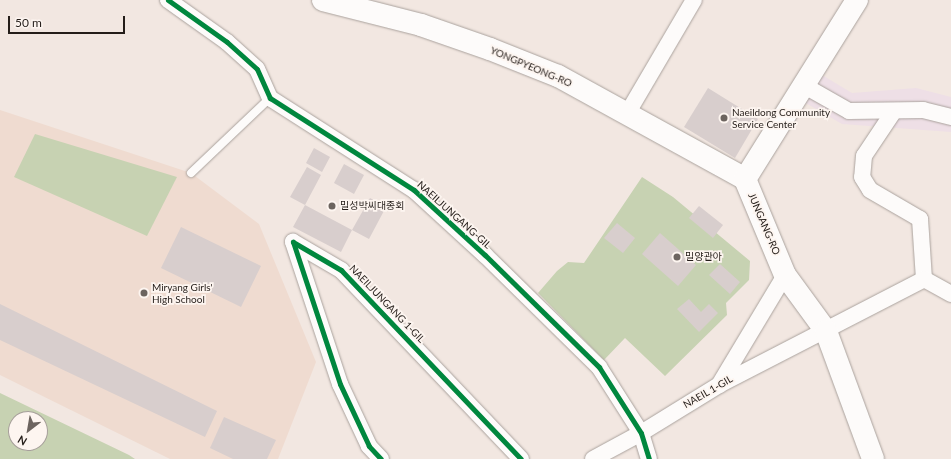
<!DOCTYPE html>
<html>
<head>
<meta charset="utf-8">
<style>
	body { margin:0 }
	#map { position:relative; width:951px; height:459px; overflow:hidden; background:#f2e7e1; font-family:Lato,"Noto Sans KR",sans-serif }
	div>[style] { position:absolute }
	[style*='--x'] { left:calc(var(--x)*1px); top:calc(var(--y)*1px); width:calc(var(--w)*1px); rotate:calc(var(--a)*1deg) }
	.commercial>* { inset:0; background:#eedfe6 }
	.built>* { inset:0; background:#efdbd0 }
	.green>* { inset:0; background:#c7d2b2 }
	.building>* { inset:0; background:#d8cecd }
	.roads { filter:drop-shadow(0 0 1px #aaa29d) drop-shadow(0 0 1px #aaa29d) }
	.service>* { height:8px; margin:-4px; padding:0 4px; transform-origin:4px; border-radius:4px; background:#fdfbfa }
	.minor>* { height:16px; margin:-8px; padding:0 8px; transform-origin:8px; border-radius:8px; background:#fdfbfa }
	.secondary>* { height:22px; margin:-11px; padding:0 11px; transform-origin:11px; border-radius:11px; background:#fdfbfa }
	.cycleway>* { height:5px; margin:-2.5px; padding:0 2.5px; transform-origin:2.5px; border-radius:2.5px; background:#00873e }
	.dots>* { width:11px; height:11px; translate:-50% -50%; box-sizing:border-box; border:2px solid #fdf5f0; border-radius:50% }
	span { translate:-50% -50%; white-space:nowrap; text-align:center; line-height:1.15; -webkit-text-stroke:3.5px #fdf5f0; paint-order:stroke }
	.street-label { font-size:10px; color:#241d19 }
	.poi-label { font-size:10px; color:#241d19 }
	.left { translate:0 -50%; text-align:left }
	.north { position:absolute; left:8px; top:411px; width:40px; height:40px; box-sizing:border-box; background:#fdf5f0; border:1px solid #a69f9a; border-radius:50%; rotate:211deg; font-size:11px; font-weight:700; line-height:16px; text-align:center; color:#241d19 }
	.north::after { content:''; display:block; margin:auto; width:14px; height:18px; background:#6c645f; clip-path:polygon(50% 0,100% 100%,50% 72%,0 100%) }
	.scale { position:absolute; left:8px; top:16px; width:117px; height:18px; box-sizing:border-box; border:2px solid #241d19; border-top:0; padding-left:5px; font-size:12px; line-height:14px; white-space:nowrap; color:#241d19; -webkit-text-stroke:3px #fdf5f0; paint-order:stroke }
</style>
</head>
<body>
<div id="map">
	<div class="commercial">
		<div style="clip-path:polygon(812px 69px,852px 93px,916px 88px,951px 97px,951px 132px,842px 124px,797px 98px)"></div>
	</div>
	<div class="built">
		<div style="clip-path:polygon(0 110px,191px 173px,259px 224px,316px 362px,278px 459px,170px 459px,0 375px)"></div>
	</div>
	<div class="green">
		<div style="clip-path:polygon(35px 134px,177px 177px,147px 236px,14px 177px)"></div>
		<div style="clip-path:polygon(642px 177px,673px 197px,750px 261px,749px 280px,726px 303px,727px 315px,665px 376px,625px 338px,604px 360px,538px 293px,557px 271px,568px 262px,584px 263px)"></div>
		<div style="clip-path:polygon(evenodd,0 393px,129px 455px,135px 459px,0 459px,0 393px,16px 419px,40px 419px,40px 443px,16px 443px,16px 419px)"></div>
	</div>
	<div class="building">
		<div style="clip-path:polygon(708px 88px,758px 119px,735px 158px,684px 127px)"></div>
		<div style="clip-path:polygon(314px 148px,330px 157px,322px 172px,306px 163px)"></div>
		<div style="clip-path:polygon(344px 164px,364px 175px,354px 194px,334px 183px)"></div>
		<div style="clip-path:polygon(307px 167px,321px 175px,305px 205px,290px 197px)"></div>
		<div style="clip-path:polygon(370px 198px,386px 207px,369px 239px,352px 230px,341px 252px,293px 227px,305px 205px,352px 230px)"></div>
		<div style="clip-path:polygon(699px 206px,723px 225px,713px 238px,689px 218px)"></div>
		<div style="clip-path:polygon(617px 223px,635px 238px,623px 253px,604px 238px)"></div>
		<div style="clip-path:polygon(181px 227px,261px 266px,241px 307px,161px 268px)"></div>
		<div style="clip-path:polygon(660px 233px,696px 265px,678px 286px,642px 254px)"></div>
		<div style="clip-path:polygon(720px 264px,740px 282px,730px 294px,709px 275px)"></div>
		<div style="clip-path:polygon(689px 299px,701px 312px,709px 304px,718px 313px,699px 332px,677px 309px)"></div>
		<div style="clip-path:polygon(0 304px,217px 411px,205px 437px,0 340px)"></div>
		<div style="clip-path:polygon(224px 417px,276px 440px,267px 459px,233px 459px,210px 448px)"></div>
	</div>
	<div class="roads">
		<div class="service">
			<div style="--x:191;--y:173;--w:109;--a:-43.5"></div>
		</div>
		<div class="minor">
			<div style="--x:168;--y:0;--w:72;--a:35.4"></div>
			<div style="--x:227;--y:42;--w:40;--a:42"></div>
			<div style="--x:257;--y:69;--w:32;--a:66"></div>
			<div style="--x:270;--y:98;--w:171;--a:32.6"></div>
			<div style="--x:414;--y:190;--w:96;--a:42.5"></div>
			<div style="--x:485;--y:255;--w:160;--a:44.5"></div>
			<div style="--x:599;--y:367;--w:78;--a:57.5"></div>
			<div style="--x:641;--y:433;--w:27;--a:73"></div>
			<div style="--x:803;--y:85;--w:53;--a:29.5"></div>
			<div style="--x:849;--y:111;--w:74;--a:-0.8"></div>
			<div style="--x:923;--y:110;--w:29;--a:14"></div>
			<div style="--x:894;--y:111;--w:54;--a:123.7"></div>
			<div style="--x:864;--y:156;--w:21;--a:95"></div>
			<div style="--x:862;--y:177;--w:15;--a:58"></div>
			<div style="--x:870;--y:190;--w:58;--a:30.1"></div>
			<div style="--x:920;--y:219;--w:60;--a:86.2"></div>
			<div style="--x:627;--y:114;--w:132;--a:-59.6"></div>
			<div style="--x:719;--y:385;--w:128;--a:-59"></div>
			<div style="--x:381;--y:459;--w:18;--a:-133"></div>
			<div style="--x:369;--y:446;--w:68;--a:-115.1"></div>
			<div style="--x:340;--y:384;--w:150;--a:-108.3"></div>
			<div style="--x:293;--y:242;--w:56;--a:30.3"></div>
			<div style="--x:341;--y:270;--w:261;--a:46.4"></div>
			<div style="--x:593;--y:459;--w:55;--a:-28.4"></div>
			<div style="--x:641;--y:433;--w:92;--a:-31.6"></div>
			<div style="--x:719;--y:385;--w:231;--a:-27.3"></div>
			<div style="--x:924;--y:279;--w:31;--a:29"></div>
		</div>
		<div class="secondary">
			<div style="--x:323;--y:0;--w:101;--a:14.3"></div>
			<div style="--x:421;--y:25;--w:73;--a:19.2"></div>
			<div style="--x:490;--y:49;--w:73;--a:21.7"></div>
			<div style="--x:558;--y:76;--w:213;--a:28.8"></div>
			<div style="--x:857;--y:0;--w:211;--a:122"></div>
			<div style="--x:745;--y:179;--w:104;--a:67.4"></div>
			<div style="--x:785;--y:275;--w:69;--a:53.8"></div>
			<div style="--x:826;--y:331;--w:136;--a:69.8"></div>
		</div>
	</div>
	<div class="cycleway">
		<div style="--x:168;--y:0;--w:72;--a:35.4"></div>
		<div style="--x:227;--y:42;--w:40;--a:42"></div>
		<div style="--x:257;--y:69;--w:32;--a:66"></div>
		<div style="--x:270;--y:98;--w:171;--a:32.6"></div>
		<div style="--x:414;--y:190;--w:96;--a:42.5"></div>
		<div style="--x:485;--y:255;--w:160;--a:44.5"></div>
		<div style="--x:599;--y:367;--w:78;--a:57.5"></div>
		<div style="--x:641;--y:433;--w:27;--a:73"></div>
		<div style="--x:381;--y:459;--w:18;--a:-133"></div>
		<div style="--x:369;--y:446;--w:68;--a:-115.1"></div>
		<div style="--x:340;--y:384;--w:150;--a:-108.3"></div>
		<div style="--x:293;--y:242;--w:56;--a:30.3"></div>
		<div style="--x:341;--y:270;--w:261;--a:46.4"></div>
	</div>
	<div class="dots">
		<div style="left:724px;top:118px;background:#6c645f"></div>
		<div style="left:332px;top:206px;background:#6c645f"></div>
		<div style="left:677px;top:257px;background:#6c645f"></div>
		<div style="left:144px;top:293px;background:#6c645f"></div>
	</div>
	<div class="street-label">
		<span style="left:531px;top:67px;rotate:23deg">YONGPYEONG-RO</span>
		<span style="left:454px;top:215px;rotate:42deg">NAEILJUNGANG-GIL</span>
		<span style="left:764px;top:224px;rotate:67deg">JUNGANG-RO</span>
		<span style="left:387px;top:304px;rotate:46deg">NAEILJUNGANG 1-GIL</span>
		<span style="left:708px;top:392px;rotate:-30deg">NAEIL 1-GIL</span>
	</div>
	<div class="poi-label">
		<span class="left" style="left:732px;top:118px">Naeildong Community<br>Service Center</span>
		<span class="left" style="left:340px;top:206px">밀성박씨대종회</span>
		<span class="left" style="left:685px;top:257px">밀양관아</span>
		<span class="left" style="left:152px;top:293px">Miryang Girls'<br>High School</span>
	</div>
	<div class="north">N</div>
	<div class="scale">50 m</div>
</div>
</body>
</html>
